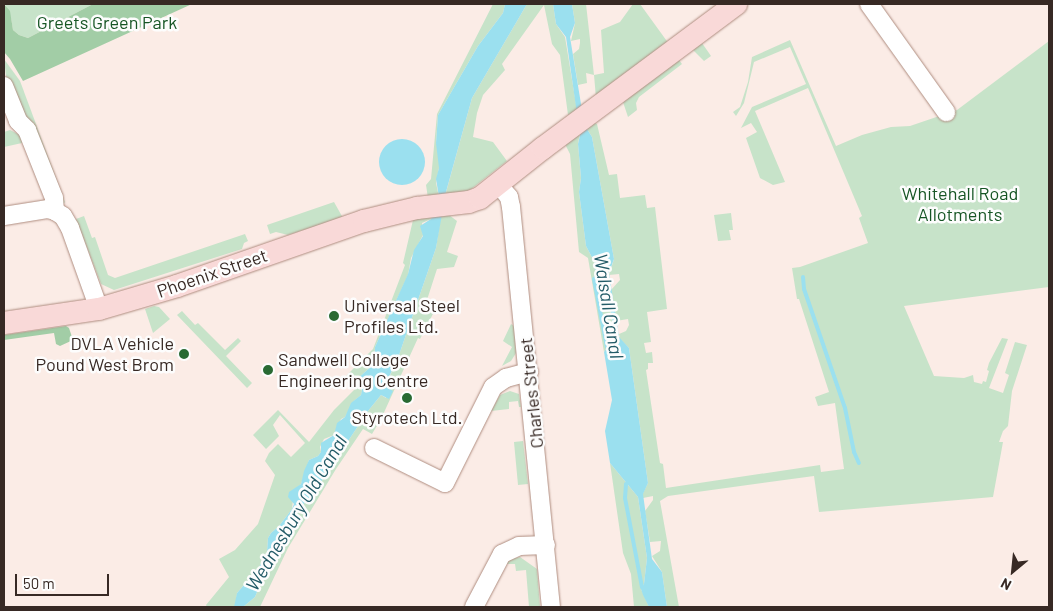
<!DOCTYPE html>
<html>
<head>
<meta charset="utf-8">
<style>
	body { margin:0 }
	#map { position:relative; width:1053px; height:611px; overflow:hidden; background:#fbece6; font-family:Barlow,sans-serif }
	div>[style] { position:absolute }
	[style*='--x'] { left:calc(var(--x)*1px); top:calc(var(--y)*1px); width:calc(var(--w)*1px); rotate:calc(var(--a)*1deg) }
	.green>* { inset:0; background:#c7e3c9 }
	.forest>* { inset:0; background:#a2cda6 }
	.water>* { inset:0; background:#9be0ef }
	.round { border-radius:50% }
	.stream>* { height:4px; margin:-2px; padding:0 2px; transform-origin:2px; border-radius:2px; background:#9be0ef }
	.roads { filter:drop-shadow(0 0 1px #af8d80) drop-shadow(0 0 1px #af8d80) }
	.minor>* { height:18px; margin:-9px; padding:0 9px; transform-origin:9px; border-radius:9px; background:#fff }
	.major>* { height:22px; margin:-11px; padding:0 11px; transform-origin:11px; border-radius:11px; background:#f9d9d8 }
	.dots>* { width:14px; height:14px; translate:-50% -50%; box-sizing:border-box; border:2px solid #fdfdfd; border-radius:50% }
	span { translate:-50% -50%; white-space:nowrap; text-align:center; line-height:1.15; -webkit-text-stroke:5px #fdfdfd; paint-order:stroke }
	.park-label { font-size:18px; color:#165524 }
	.street-label { font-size:18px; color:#372924 }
	.poi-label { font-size:18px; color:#372924 }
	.left { translate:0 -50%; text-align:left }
	.right { translate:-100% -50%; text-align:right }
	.water-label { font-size:19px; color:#235b67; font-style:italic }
	.frame { position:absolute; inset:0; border:5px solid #372924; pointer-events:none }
	.north { position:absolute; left:988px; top:546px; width:50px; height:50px; -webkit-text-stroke:4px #fdfdfd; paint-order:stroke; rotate:208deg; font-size:14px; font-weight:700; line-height:20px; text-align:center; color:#372924 }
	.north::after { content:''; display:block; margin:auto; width:18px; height:22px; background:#372924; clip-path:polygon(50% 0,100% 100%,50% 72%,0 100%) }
	.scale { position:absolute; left:15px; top:574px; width:94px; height:22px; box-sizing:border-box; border:2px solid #372924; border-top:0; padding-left:6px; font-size:15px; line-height:18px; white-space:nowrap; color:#372924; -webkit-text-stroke:4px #fdfdfd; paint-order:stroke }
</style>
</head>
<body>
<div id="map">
	<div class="green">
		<div style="clip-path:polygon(5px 4px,93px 4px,28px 38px,19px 35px,13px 30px,11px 18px)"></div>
		<div style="clip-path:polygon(493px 4px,505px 4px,503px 13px,478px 46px,438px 115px,436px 143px,439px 147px,439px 168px,436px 183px,439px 197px,428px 198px,426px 185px,431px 179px,437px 114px)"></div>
		<div style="clip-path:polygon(527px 4px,553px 4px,556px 24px,565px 37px,577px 110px,568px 115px,560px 55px,552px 44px,544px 5px,502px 64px,505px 70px,483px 95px,477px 113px,473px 137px,493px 142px,507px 161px,470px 190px,445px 196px,472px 98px)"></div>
		<div style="clip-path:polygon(572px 4px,586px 4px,594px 75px,604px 73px,601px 30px,620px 22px,633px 4px,640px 4px,669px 44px,596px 98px,594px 75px,586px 73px,587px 83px,578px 85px,573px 54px,579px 49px,580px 43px,580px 39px,571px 41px,575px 23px)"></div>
		<div style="clip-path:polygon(790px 40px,836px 146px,862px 135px,891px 127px,910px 126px,957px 110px,1049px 41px,1049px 287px,904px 306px,934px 376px,964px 378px,973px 375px,974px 382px,982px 384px,983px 381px,986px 382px,989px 371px,987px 370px,989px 363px,1002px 338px,1008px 339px,989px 388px,1003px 393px,1009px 375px,1005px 373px,1015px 342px,1027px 345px,1012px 391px,1008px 426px,1003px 431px,999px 442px,1003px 442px,993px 497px,819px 512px,814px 476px,668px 496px,660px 501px,679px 607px,667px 607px,662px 572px,652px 556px,660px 551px,661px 541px,650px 542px,645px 511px,653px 500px,653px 496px,643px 498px,643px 493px,648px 483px,629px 348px,620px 339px,619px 334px,626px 331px,629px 325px,628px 319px,616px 321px,611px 290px,620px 280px,619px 274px,609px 275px,614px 259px,592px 137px,587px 129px,595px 123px,597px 124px,609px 175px,617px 174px,620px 198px,645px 195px,647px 208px,655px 207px,667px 309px,647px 312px,651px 342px,644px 343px,646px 353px,652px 352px,653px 363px,648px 363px,648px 369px,646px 370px,660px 463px,663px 464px,666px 488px,820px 465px,821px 472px,844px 469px,835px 403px,818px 406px,815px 397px,829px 392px,799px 299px,797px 299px,792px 268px,800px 267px,868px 243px,859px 218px,862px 216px,808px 88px,755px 111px,785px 182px,773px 185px,760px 178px,746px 138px,757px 132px,751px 123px,741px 128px,752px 107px,806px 84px,790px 47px,754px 62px,744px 103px,736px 116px,733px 112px,740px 107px,748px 82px,752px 57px)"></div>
		<div style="clip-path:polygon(702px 43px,711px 56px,704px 61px,693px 50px)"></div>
		<div style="clip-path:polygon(4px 59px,20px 81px,65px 202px,61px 207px,6px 76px)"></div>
		<div style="clip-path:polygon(679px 60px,682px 64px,639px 97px,636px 103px,637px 110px,628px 117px,623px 102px)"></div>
		<div style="clip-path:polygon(10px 130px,22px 136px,23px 140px,22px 143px,4px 147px,4px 132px)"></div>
		<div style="clip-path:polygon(580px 133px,578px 144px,581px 178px,579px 192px,586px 246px,596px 265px,594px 278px,601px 271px,605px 276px,614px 334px,604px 352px,588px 258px,579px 252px,570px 154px,565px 144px)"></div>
		<div style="clip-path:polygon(334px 202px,343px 218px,288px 235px,276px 232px,270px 234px,267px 225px)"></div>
		<div style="clip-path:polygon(731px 213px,733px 230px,729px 230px,731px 240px,718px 241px,714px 215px)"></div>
		<div style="clip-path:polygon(433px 215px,431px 219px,422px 223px,423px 235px,411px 258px,408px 275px,375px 347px,374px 364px,357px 379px,362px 391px,361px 395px,354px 401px,345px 417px,341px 419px,334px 435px,324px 439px,320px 447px,321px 452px,318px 456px,309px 460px,301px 484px,294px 490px,292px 509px,279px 526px,271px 533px,268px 538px,267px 552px,258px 569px,237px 593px,236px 605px,234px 607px,207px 607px,206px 605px,229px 577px,219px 559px,235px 550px,258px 524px,275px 475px,265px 461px,269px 453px,278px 444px,291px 457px,305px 443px,280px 415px,273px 425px,279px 436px,266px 449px,253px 435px,278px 410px,309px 442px,334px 410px,355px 389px,344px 378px,373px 349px,405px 265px,403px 263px,413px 220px)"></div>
		<div style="clip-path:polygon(441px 215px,449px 215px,457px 221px,447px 252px,458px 256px,454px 267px,437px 269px,426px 303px,436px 308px,420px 339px,418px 338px,381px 419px,372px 434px,363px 429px,336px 469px,288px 548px,260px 607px,243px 607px,255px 597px,276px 548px,299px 509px,313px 494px,368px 411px,381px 395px,386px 398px,385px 387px,399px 355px,436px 248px)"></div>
		<div style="clip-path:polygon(84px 216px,92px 238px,95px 237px,108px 275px,115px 278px,245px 234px,248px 241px,244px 243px,242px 249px,114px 290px,101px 284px,76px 219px)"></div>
		<div style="clip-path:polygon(154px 306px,159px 307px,170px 319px,153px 333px,145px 309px)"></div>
		<div style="clip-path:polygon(182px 311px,195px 325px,198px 323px,225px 350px,238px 338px,241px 341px,226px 356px,252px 383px,247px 388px,177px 315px)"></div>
		<div style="clip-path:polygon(511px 324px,514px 326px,516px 353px,511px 361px,502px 366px,512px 347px,503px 341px)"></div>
		<div style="clip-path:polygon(510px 391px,519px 394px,521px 407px,519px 407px,518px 401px,509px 402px,509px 409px,491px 411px,500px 395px)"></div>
		<div style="clip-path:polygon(523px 441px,528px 484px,518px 485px,514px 442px)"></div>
		<div style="clip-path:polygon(610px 463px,638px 497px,647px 558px,644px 584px,641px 589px,649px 607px,634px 607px,631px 574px,623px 553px)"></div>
		<div style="clip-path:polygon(520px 557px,537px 569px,540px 607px,529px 607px,526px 570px,516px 571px,515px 564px,506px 564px,511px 559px)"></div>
	</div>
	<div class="forest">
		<div style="clip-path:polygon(4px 4px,10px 11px,13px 30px,19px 35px,28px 38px,93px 4px,192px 4px,23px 81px,10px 59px,4px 52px)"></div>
		<div style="clip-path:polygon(66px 326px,69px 328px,73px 340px,60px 346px,56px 344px,54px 333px,4px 340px,4px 335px)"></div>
	</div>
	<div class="water">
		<div style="clip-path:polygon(505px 4px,527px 4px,472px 98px,446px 192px,436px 248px,399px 355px,385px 386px,393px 391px,389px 399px,381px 395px,368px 411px,313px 494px,299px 509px,273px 553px,255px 597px,243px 607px,234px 607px,237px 593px,258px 569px,267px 552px,268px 538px,271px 533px,279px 526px,292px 509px,294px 504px,288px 497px,289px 492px,301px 484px,304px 471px,309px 460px,318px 456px,321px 452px,321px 443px,334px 435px,337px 423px,345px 417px,351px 403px,361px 395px,362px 390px,357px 379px,374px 364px,375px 347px,408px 274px,414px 250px,423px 236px,420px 226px,431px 219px,439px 197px,436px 179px,439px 168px,436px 143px,438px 115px,478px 46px,503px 13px)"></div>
		<div style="clip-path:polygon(553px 4px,572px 4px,575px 23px,570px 37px,581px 104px,587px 129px,592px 137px,614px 259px,609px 273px,619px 337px,629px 348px,648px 483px,643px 494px,652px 559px,662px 572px,667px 607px,649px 607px,643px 595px,641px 589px,644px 584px,647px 558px,638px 497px,610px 463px,605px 431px,612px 400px,604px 352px,612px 339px,613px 326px,605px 276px,601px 271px,594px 279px,596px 265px,586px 246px,579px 192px,581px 178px,578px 144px,580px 135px,566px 37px,556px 24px)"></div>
		<div class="round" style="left:379px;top:139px;width:46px;height:46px"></div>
	</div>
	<div class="stream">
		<div style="--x:803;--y:277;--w:12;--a:85"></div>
		<div style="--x:804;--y:289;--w:126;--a:71"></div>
		<div style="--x:845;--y:408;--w:45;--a:78.4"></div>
		<div style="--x:854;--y:452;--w:12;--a:66"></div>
		<div style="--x:594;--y:279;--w:69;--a:79.2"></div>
		<div style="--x:626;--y:484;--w:14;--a:94"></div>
		<div style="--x:625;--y:498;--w:91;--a:79.2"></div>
	</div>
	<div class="roads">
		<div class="minor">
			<div style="--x:869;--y:4;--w:133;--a:54.5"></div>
			<div style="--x:4;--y:86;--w:38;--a:68"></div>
			<div style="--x:18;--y:121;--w:13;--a:45"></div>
			<div style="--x:27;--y:130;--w:73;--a:68.3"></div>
			<div style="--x:54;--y:198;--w:13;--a:86"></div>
			<div style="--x:498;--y:184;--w:17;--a:50"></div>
			<div style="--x:509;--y:197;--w:10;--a:79"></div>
			<div style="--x:511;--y:207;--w:402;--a:84.3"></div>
			<div style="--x:4;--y:216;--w:45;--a:-9"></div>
			<div style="--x:48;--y:209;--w:7;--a:16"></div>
			<div style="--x:55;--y:211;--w:9;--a:32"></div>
			<div style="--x:63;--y:216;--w:14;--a:60"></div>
			<div style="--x:70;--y:228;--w:86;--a:70.3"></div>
			<div style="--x:374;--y:448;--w:79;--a:26.2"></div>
			<div style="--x:445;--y:483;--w:107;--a:-63.4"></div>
			<div style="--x:493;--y:387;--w:16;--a:-35"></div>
			<div style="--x:506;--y:378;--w:24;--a:-15"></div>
			<div style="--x:474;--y:607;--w:60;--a:-62.2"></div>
			<div style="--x:502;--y:554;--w:19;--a:-25"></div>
			<div style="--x:519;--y:546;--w:27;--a:-2"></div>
		</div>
		<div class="major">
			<div style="--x:4;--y:323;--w:96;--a:-8.4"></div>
			<div style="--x:99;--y:309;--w:81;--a:-16.4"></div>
			<div style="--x:177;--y:286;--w:198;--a:-19.2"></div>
			<div style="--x:364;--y:221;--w:55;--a:-13.8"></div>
			<div style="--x:417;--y:208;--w:52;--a:-6.6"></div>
			<div style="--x:469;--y:202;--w:12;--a:-20"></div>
			<div style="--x:480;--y:198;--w:80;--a:-38.4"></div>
			<div style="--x:543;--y:148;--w:241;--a:-36.7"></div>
		</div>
	</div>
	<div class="dots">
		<div style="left:334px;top:316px;background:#296a33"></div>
		<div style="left:184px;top:354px;background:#296a33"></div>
		<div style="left:268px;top:370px;background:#296a33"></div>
		<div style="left:407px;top:398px;background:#296a33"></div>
	</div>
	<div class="park-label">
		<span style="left:107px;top:22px">Greets Green Park</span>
		<span style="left:960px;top:204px">Whitehall Road<br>Allotments</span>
	</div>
	<div class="street-label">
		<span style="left:212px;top:273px;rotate:-19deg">Phoenix Street</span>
		<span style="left:531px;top:393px;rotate:-96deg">Charles Street</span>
	</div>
	<div class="poi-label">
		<span class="left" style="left:344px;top:316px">Universal Steel<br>Profiles Ltd.</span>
		<span class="right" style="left:174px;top:354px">DVLA Vehicle<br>Pound West Brom</span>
		<span class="left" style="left:278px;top:370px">Sandwell College<br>Engineering Centre</span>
		<span style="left:407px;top:417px">Styrotech Ltd.</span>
	</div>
	<div class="water-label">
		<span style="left:609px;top:306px;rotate:81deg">Walsall Canal</span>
		<span style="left:296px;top:513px;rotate:-59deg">Wednesbury Old Canal</span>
	</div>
	<div class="frame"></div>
	<div class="north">N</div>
	<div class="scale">50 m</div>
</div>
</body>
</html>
